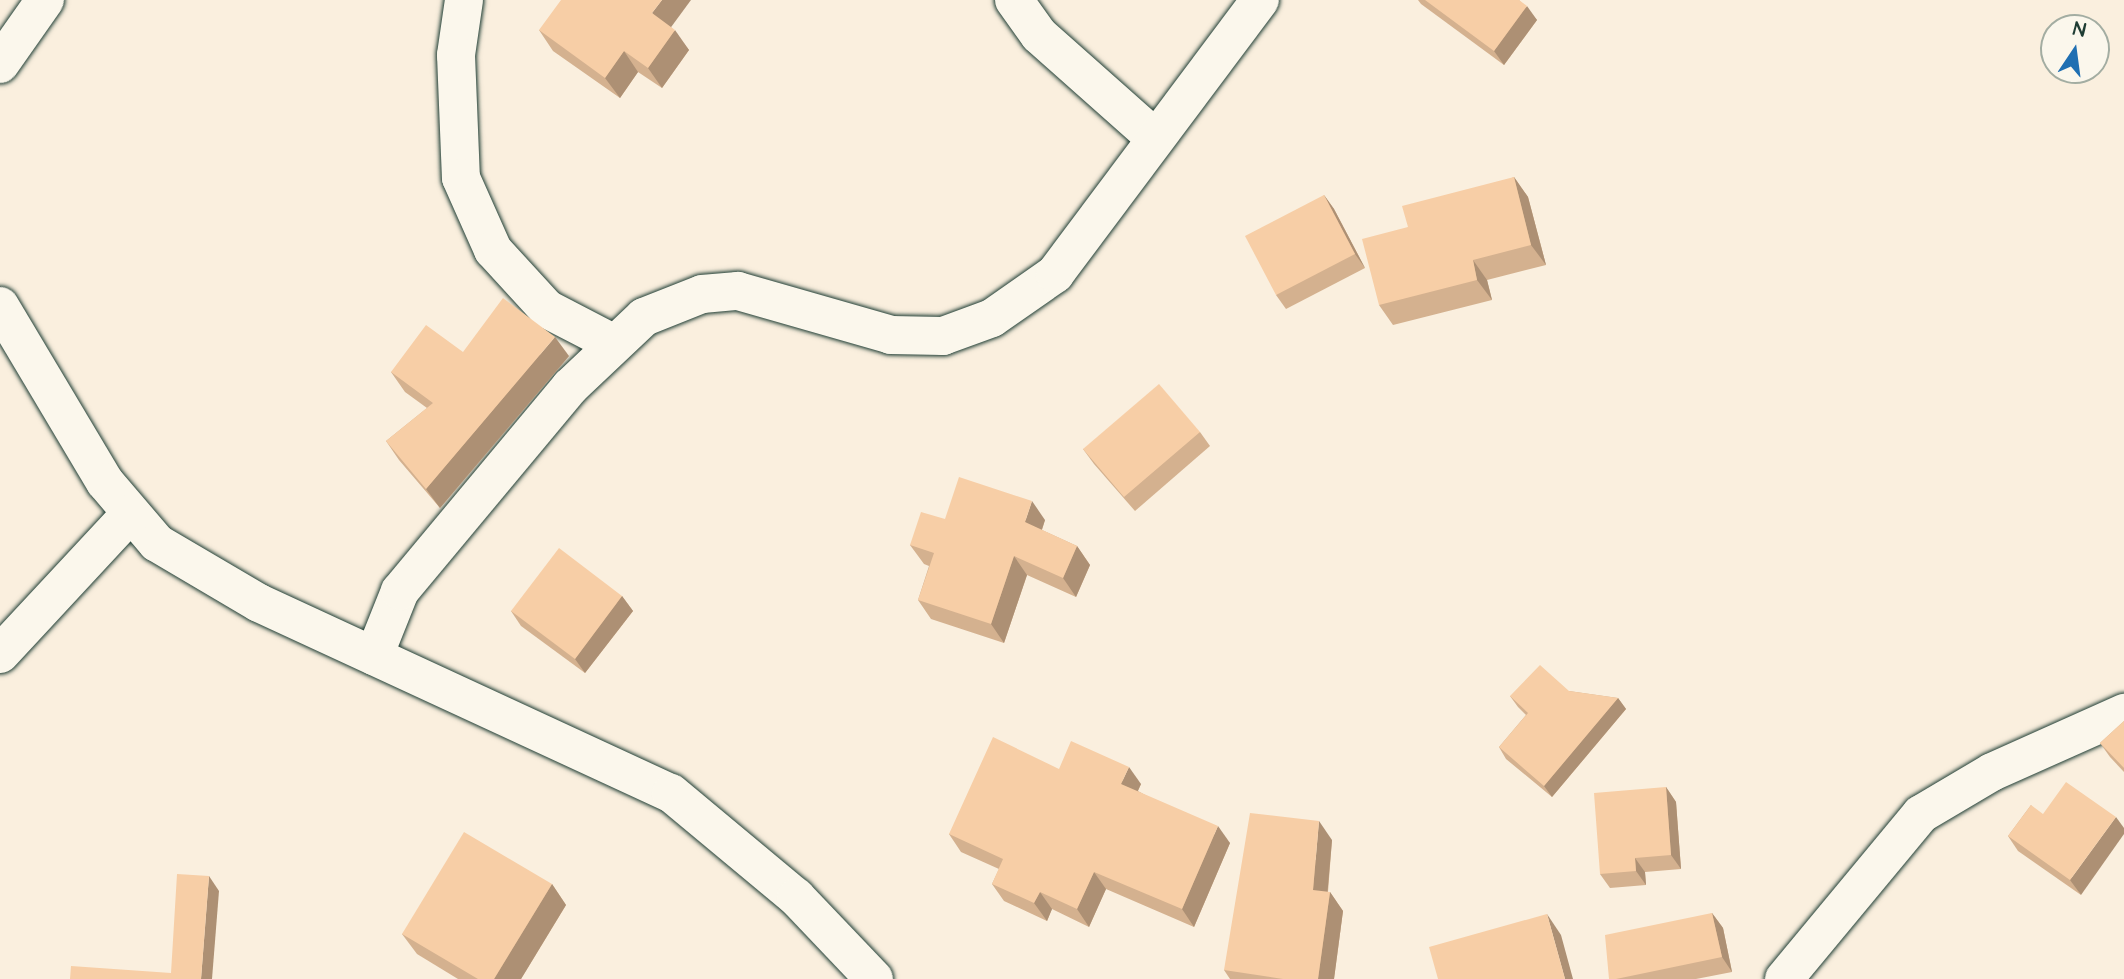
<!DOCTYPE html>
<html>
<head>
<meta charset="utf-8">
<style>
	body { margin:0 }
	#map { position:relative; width:2124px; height:979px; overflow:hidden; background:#faefde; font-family:"Architects Daughter",sans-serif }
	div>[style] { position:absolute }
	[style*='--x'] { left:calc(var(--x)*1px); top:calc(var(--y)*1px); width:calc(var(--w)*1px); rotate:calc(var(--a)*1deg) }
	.roads { filter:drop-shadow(0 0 2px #1f3d34) drop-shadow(0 0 2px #1f3d34) }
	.minor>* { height:38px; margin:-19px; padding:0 19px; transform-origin:19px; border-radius:19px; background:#fbf7ec }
	.wall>* { inset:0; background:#d4b18f }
	.shaded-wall>* { inset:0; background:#ad9074 }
	.building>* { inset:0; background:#f7cea6 }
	span { translate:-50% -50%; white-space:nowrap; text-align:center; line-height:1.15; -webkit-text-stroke:5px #fbf7ec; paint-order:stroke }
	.north { position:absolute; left:2040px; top:14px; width:70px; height:70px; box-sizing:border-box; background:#fbf7ec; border:2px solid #a3ada2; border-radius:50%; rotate:13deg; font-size:19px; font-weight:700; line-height:28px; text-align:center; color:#1f3d34 }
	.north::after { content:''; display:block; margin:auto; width:24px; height:32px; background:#1f6fb2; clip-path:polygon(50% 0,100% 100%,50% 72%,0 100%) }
</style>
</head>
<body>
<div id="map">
	<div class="roads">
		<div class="minor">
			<div style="--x:464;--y:0;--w:56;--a:98.3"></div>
			<div style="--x:456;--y:55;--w:123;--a:87.7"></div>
			<div style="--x:461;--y:178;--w:79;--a:66"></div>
			<div style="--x:493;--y:250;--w:80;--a:47.5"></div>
			<div style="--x:547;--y:309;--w:72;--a:27.3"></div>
			<div style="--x:1014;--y:0;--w:43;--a:54.5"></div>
			<div style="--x:1039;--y:35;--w:154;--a:41.6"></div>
			<div style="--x:0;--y:64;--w:78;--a:-54.9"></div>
			<div style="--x:0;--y:306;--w:205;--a:59.2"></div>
			<div style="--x:105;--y:482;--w:80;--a:49.6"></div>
			<div style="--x:157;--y:543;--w:118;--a:30.5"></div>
			<div style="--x:259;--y:603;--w:454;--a:24.8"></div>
			<div style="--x:671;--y:793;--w:163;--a:39.8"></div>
			<div style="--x:796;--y:897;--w:113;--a:46.4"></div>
			<div style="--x:0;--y:654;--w:192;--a:-47.1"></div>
			<div style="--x:374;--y:656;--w:70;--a:-68.2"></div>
			<div style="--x:400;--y:591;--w:266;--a:-50.2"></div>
			<div style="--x:570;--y:387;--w:102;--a:-43.4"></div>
			<div style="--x:644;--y:317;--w:62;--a:-21.6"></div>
			<div style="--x:702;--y:294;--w:36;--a:-5"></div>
			<div style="--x:738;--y:291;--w:159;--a:16"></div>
			<div style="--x:891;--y:335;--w:52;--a:1.1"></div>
			<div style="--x:943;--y:336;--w:52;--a:-20.2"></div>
			<div style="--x:992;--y:318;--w:77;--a:-34.9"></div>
			<div style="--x:1055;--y:274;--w:342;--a:-53.2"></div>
			<div style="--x:1784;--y:979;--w:214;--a:-50.3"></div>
			<div style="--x:1921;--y:814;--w:82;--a:-30.6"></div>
			<div style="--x:1992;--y:772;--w:145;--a:-24.1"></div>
		</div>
	</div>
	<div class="wall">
		<div style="clip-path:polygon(1418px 0,1519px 0,1537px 20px,1504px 65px,1421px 4px)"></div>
		<div style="clip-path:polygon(671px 27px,689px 50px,662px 88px,638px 72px,620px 98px,553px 51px,539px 30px)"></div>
		<div style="clip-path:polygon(1514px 177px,1528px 197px,1546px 265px,1487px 280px,1492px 300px,1393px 325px,1379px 305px,1408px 227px)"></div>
		<div style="clip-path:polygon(1324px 195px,1334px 209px,1365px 268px,1286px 309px,1276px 295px)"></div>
		<div style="clip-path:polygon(463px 352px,569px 356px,440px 508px,399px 460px,386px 441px,427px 408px,405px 392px,391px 372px)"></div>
		<div style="clip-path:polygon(1200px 432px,1210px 446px,1135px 511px,1094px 464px,1083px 449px)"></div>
		<div style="clip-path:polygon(945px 519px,1045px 520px,1042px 530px,1077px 546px,1090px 565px,1076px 597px,1027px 575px,1004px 643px,931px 619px,918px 600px,929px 566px,924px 564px,910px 545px)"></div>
		<div style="clip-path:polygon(622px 596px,633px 611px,585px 673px,521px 626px,511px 611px)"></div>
		<div style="clip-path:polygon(1569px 691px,1618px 698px,1626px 709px,1552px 797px,1506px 759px,1499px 747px,1526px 715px,1518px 707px,1510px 696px)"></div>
		<div style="clip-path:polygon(2124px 721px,2124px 772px,2110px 757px,2100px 743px)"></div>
		<div style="clip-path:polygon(1059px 769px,1141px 784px,1138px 791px,1230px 843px,1194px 927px,1106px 889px,1089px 927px,1052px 909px,1047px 921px,1004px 901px,992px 884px,999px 869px,961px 852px,949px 834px)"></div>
		<div style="clip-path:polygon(1666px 787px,1676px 802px,1681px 869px,1645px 872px,1646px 885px,1610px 888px,1600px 874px)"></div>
		<div style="clip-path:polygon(2031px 805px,2081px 895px,2018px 851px,2008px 836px)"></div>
		<div style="clip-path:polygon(1332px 840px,1328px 892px,1330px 892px,1343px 911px,1334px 979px,1230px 979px,1224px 970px)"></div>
		<div style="clip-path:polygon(552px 884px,566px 905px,521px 979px,458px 979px,417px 954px,402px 934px)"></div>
		<div style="clip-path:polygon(1712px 913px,1723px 928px,1732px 972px,1696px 979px,1609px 979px)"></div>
	</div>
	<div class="shaded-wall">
		<div style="clip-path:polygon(662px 0,691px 0,666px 34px,652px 13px)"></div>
		<div style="clip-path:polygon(1527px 6px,1537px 20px,1504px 65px,1494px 51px)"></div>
		<div style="clip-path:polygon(675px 30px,689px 50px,662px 88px,648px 68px)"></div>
		<div style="clip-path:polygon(624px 51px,638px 72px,620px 98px,605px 78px)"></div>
		<div style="clip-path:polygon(1514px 177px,1528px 197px,1546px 265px,1531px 245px)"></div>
		<div style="clip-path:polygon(1324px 195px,1334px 209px,1365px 268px,1355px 254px)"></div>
		<div style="clip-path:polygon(1473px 260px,1487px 280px,1492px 300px,1477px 280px)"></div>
		<div style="clip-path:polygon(555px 337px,569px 356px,440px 508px,426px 489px)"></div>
		<div style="clip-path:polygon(1032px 501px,1045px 520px,1038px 541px,1025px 522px)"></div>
		<div style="clip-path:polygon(1077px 546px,1090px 565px,1076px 597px,1063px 578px)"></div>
		<div style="clip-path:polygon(1014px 556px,1027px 575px,1004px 643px,991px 624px)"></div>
		<div style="clip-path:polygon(622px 596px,633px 611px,585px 673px,575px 659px)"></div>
		<div style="clip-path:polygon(1618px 698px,1626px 709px,1552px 797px,1544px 786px)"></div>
		<div style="clip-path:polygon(1129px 767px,1141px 784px,1133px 801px,1121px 784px)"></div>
		<div style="clip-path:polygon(1666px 787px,1676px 802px,1681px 869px,1671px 855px)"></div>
		<div style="clip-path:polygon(2116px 817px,2124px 828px,2124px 834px,2081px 895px,2070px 880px)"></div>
		<div style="clip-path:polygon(1319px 821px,1332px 840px,1326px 909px,1313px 890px)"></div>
		<div style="clip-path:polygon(1218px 826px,1230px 843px,1194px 927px,1182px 909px)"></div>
		<div style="clip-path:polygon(1635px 858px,1645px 872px,1646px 885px,1636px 871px)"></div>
		<div style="clip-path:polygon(1094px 872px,1106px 889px,1089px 927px,1077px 909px)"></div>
		<div style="clip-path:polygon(209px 876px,219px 891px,212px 979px,201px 979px)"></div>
		<div style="clip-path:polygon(552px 884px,566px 905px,521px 979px,494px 979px)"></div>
		<div style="clip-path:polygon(1040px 892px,1052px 909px,1047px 921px,1034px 903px)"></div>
		<div style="clip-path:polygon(1330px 892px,1343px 911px,1334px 979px,1318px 979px)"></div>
		<div style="clip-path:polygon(1712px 913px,1723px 928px,1732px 972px,1722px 957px)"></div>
		<div style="clip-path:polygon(1547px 914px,1561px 935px,1573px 979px,1565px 979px)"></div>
	</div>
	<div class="building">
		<div style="clip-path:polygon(561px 0,662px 0,652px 13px,675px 30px,648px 68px,624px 51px,605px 78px,539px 30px)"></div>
		<div style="clip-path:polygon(1425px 0,1519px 0,1527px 6px,1494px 51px)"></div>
		<div style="clip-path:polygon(1514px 177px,1531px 245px,1473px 260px,1477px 280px,1379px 305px,1362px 239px,1408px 227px,1402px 206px)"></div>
		<div style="clip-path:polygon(1324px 195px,1355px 254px,1276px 295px,1245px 236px)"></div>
		<div style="clip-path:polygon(503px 298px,555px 337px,426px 489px,386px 441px,433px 403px,391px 372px,426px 325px,463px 352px)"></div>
		<div style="clip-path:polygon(1159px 384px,1200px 432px,1124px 497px,1083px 449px)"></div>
		<div style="clip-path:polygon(959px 477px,1032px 501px,1025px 522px,1077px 546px,1063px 578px,1014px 556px,991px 624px,918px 600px,934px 553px,910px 545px,921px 512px,945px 519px)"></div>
		<div style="clip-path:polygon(559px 548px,622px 596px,575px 659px,511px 611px)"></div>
		<div style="clip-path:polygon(1540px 665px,1569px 691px,1618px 698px,1544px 786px,1499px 747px,1528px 713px,1510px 696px)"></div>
		<div style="clip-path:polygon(2124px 721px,2124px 768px,2100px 743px)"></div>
		<div style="clip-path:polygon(993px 737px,1059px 769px,1071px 741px,1129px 767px,1121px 784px,1218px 826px,1182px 909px,1094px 872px,1077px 909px,1040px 892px,1034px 903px,992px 884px,1003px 859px,949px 834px)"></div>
		<div style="clip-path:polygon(2066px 782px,2116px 817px,2070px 880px,2008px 836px,2031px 805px,2043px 814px)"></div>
		<div style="clip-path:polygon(1666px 787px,1671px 855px,1635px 858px,1636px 871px,1600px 874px,1594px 793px)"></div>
		<div style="clip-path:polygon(1250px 813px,1319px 821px,1313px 890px,1330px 892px,1318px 979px,1283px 979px,1224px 970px)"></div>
		<div style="clip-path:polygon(464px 832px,552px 884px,494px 979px,478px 979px,402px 934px)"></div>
		<div style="clip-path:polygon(177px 874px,209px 876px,201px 979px,70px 979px,71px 966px,171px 973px)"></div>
		<div style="clip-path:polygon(1712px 913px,1722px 957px,1616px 979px,1609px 979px,1605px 935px)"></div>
		<div style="clip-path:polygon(1547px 914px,1565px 979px,1438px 979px,1429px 947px)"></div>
	</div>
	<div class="north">N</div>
</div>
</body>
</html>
